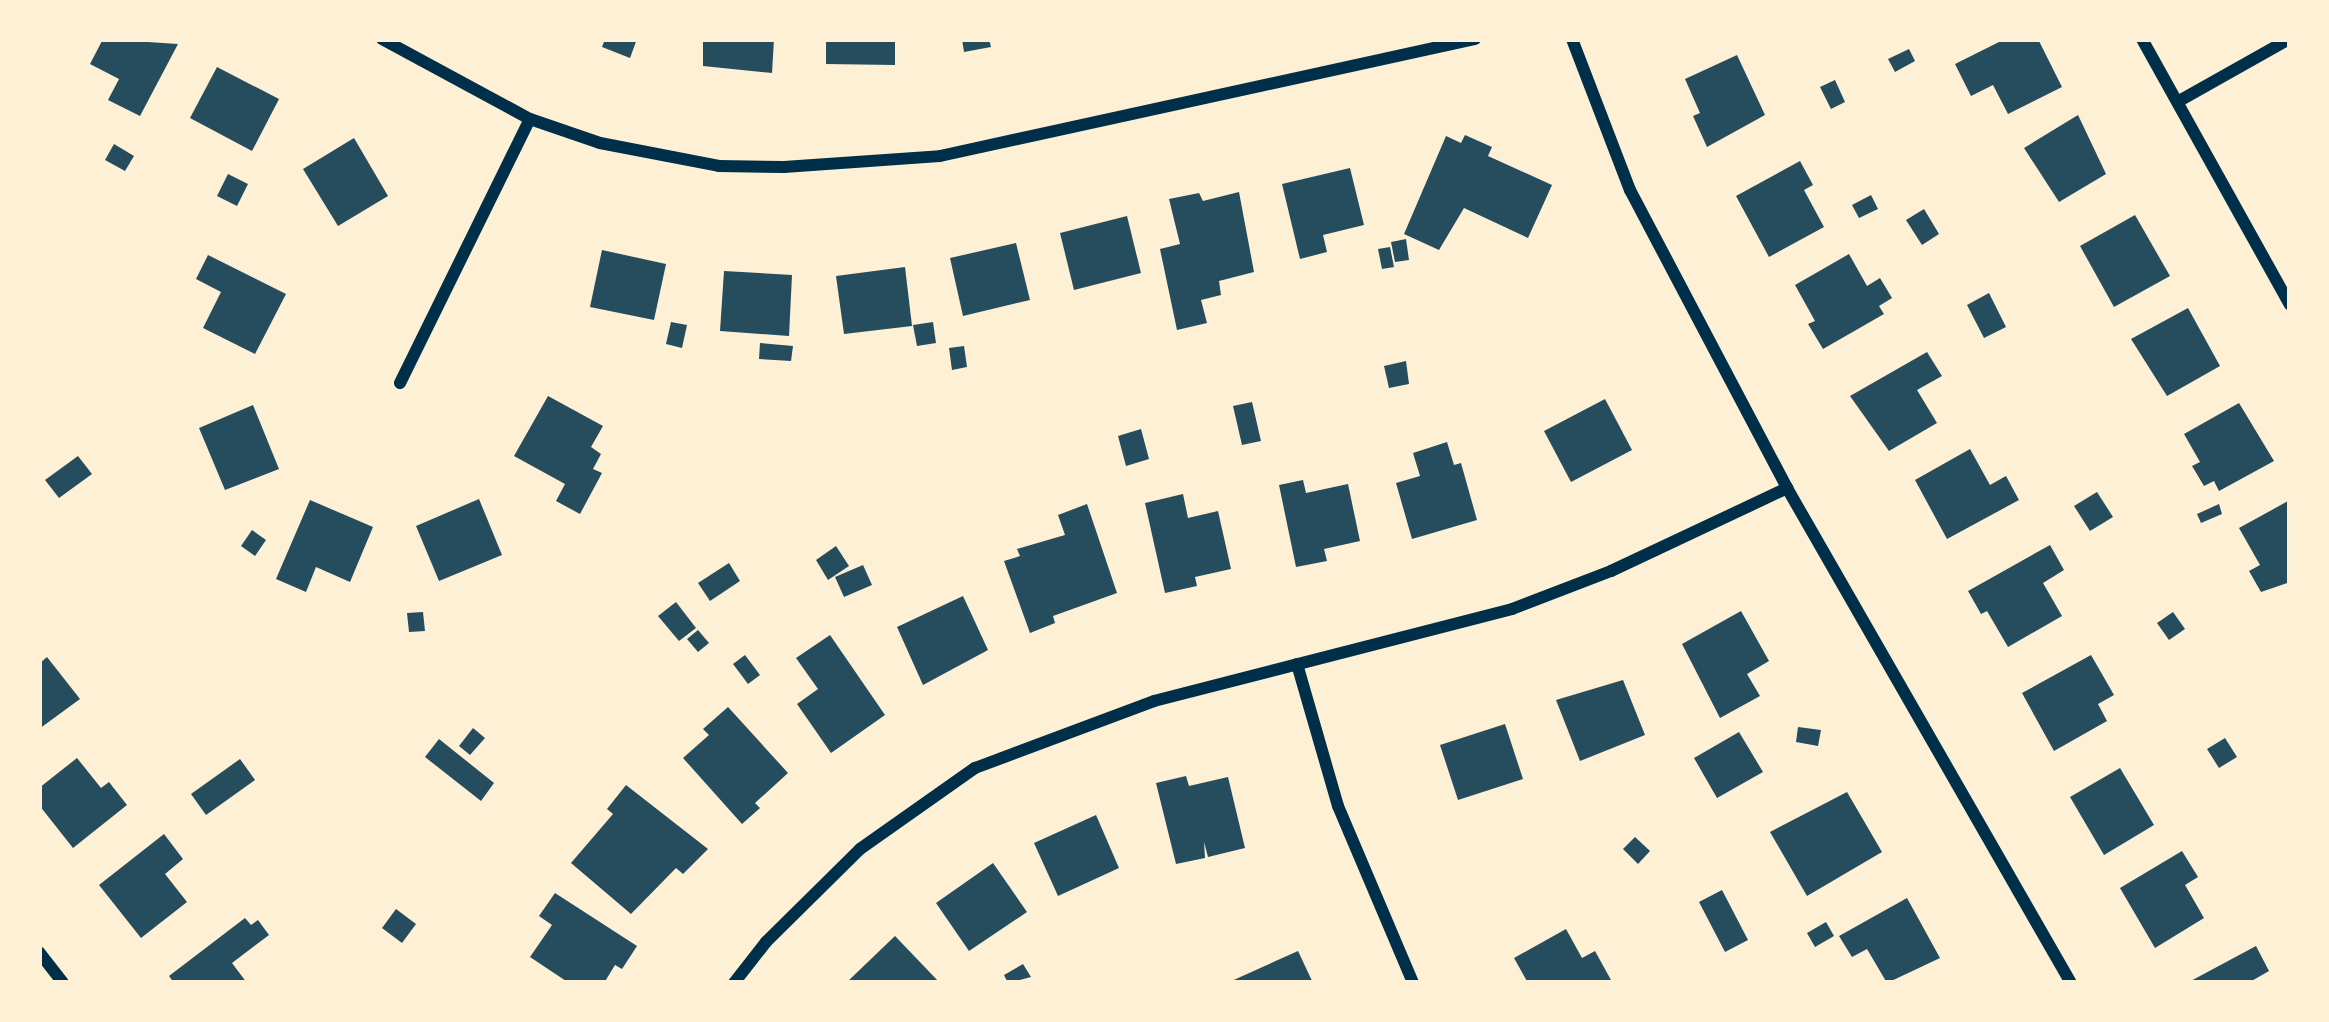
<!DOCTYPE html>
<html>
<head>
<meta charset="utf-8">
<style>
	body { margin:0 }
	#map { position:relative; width:2329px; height:1022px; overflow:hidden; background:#fdf0d5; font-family:Arial,sans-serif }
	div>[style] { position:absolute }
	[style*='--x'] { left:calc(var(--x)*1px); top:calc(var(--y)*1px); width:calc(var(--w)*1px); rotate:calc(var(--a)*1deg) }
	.building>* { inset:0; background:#264d5e }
	.minor>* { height:12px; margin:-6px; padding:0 6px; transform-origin:6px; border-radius:6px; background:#003049 }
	span { translate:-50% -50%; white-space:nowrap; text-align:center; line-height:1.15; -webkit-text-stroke:9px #fdf0d5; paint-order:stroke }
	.frame { position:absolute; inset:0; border:42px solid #fdf0d5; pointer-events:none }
</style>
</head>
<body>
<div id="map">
	<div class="building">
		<div style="clip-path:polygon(103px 39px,178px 44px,140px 116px,108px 100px,119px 79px,90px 64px)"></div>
		<div style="clip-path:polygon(605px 39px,637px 39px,630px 58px,602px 47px)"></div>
		<div style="clip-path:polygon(703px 39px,774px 39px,772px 73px,703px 66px)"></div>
		<div style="clip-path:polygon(826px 39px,895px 39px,895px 65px,826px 64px)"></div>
		<div style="clip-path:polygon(962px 39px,989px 39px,991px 47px,964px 52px)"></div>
		<div style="clip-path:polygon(2005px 39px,2038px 39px,2062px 87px,2008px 114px,1993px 85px,1971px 96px,1955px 64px)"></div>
		<div style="clip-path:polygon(1909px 49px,1915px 61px,1895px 72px,1888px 59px)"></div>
		<div style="clip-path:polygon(1737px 55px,1765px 115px,1707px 147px,1693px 116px,1700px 113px,1685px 79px)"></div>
		<div style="clip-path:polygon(217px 67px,279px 99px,252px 151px,190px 118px)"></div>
		<div style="clip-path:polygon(1835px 80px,1845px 102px,1831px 109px,1820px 87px)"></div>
		<div style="clip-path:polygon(2078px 115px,2106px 174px,2059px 202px,2024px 148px)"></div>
		<div style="clip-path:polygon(1465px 135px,1492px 147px,1488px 156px,1552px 185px,1528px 238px,1464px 208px,1439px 250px,1404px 234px,1446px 136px,1461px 143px)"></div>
		<div style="clip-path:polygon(354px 138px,388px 196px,338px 226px,303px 169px)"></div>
		<div style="clip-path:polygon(114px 144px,134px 156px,125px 171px,105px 160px)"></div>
		<div style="clip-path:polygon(1800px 161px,1813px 185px,1804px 190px,1824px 227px,1769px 257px,1736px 196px)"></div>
		<div style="clip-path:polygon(1350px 168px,1364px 225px,1323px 235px,1327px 252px,1300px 259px,1282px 184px)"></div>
		<div style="clip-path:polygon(228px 174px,248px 184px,237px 206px,217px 196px)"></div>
		<div style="clip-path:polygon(1239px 192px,1254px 272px,1219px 281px,1221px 295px,1201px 300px,1207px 323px,1177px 330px,1160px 249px,1180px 244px,1169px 199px,1199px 193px,1203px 201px)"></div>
		<div style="clip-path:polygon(1871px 195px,1878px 209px,1859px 218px,1852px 205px)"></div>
		<div style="clip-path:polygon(1924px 209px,1939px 234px,1922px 245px,1906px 220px)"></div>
		<div style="clip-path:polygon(2135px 215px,2170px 276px,2114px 307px,2080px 246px)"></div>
		<div style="clip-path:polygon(1127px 216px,1141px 273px,1074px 290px,1060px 233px)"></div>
		<div style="clip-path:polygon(1406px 239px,1409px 260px,1395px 262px,1391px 242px)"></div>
		<div style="clip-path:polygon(1016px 243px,1030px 300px,963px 316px,950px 258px)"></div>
		<div style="clip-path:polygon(1390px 247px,1394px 267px,1382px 269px,1378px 249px)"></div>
		<div style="clip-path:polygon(602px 250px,666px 264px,654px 320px,590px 307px)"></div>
		<div style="clip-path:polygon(1849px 254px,1867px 286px,1880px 278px,1892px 298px,1879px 306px,1884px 314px,1823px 349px,1808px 324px,1815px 321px,1795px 285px)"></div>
		<div style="clip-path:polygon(208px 255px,286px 294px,255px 354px,203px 328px,221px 292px,196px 279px)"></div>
		<div style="clip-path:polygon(905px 267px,912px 326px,844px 334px,836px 276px)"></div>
		<div style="clip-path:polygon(724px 271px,792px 275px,789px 336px,720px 331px)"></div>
		<div style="clip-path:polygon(1989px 293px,2006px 327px,1984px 338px,1967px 305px)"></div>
		<div style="clip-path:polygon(2188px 308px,2220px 366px,2167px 396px,2131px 339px)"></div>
		<div style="clip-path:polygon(671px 322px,687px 325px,682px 348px,666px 344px)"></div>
		<div style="clip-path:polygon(933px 322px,936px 343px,917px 346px,913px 325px)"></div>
		<div style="clip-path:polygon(760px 343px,793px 346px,791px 361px,759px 359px)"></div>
		<div style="clip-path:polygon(964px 346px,967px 367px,952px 370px,949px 348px)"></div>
		<div style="clip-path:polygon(1927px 352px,1942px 376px,1917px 390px,1937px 423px,1889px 451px,1850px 396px)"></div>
		<div style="clip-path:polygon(1406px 361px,1409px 384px,1389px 388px,1384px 366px)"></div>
		<div style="clip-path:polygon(548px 396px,603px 426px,591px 447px,601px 454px,593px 469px,602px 473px,580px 514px,556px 501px,565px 484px,514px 456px)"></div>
		<div style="clip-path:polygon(1605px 399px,1632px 450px,1571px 482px,1544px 431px)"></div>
		<div style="clip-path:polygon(1252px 402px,1261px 441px,1242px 445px,1233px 406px)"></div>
		<div style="clip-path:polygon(2239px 403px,2274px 461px,2219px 491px,2214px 481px,2204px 486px,2192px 466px,2200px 462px,2184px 434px)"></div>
		<div style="clip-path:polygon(253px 405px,279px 469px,225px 490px,199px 428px)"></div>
		<div style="clip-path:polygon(1141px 429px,1149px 459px,1126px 466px,1118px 436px)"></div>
		<div style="clip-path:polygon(1447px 442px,1454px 465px,1461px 463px,1477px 520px,1412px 539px,1396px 483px,1420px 476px,1413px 453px)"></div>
		<div style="clip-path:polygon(1970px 449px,1990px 485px,2006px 476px,2019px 500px,1947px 539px,1915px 480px)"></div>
		<div style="clip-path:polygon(78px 456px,92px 474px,59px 498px,45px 480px)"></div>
		<div style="clip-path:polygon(1303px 480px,1306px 493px,1348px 484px,1360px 541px,1324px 549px,1327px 561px,1296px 567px,1279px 485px)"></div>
		<div style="clip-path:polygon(2097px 492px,2113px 517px,2090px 531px,2074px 506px)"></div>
		<div style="clip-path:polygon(1183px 494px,1188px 518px,1218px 511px,1231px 569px,1195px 577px,1197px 586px,1165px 593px,1145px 503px)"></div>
		<div style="clip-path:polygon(479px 499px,502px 555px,439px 581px,416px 526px)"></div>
		<div style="clip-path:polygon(310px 500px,373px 527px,350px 582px,316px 567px,306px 592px,276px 579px)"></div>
		<div style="clip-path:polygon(2290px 500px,2290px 582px,2261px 592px,2249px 571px,2260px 565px,2239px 528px)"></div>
		<div style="clip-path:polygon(1087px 504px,1117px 593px,1053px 616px,1055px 623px,1030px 633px,1004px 561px,1020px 556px,1017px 549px,1065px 535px,1058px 515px)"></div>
		<div style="clip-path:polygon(2219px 504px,2222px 514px,2201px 523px,2197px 514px)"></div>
		<div style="clip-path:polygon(252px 530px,266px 540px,255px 556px,241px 546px)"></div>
		<div style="clip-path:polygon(2050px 545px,2064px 570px,2043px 583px,2062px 616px,2008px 647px,1987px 611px,1981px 614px,1968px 591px)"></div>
		<div style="clip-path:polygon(836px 546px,849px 566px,828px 580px,816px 560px)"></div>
		<div style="clip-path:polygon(729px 563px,740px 581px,710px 601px,698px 583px)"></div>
		<div style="clip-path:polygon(863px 565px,872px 585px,844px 597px,835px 577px)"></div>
		<div style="clip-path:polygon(963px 596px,988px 650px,923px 685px,897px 627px)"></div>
		<div style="clip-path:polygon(676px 602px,696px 628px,679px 641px,658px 616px)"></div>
		<div style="clip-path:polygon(1741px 611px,1769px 661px,1747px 674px,1760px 696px,1720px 718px,1682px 644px)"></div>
		<div style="clip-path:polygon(423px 612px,425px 631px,409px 632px,407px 613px)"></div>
		<div style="clip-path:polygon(2173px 612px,2185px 629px,2169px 640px,2157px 623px)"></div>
		<div style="clip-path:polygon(698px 630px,709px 643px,698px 652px,687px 639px)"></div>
		<div style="clip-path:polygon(830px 635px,885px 715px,831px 753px,797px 704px,818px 689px,796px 658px)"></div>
		<div style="clip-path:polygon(745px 655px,760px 675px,748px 684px,733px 664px)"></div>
		<div style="clip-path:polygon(2091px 655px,2114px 695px,2098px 704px,2107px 721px,2054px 751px,2022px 693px)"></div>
		<div style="clip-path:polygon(47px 657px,80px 699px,39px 729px,39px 664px)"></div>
		<div style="clip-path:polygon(1623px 680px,1645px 735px,1580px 761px,1556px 700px)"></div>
		<div style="clip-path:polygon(728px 707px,788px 773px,755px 803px,760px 808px,742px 824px,683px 758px,709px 735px,703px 729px)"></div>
		<div style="clip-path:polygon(1505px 724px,1523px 779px,1458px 800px,1440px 745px)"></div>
		<div style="clip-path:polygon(1798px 727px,1821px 730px,1818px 746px,1796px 742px)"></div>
		<div style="clip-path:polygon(473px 728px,485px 738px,470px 755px,459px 746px)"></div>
		<div style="clip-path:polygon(1739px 732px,1763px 772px,1717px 798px,1694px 758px)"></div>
		<div style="clip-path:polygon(2225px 738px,2237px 757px,2219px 768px,2207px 749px)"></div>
		<div style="clip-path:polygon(439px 739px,494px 783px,481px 801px,425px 757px)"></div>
		<div style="clip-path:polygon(77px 758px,101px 788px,109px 782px,127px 805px,73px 848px,39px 805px,39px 788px)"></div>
		<div style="clip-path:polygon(240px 759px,255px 780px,206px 815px,191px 794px)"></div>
		<div style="clip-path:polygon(2120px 768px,2154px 825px,2104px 855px,2070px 797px)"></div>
		<div style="clip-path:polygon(1186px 776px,1189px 786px,1228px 777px,1245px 848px,1208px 857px,1204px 842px,1205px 858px,1176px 864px,1156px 783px)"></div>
		<div style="clip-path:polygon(626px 785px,708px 849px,683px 874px,676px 868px,631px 914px,571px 863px,613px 814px,607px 809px)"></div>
		<div style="clip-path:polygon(1847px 792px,1882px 852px,1807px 896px,1770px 832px)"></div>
		<div style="clip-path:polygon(1096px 815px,1119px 868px,1058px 896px,1034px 843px)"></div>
		<div style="clip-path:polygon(164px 834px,183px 859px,165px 874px,187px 902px,141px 938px,99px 885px)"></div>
		<div style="clip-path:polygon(1635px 837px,1650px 851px,1638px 864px,1623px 849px)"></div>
		<div style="clip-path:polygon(2182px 851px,2198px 877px,2185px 885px,2204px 918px,2155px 948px,2120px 888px)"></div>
		<div style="clip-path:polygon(993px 863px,1027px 912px,969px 951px,936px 903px)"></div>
		<div style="clip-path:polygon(1722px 890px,1748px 940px,1725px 952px,1699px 902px)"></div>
		<div style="clip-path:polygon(555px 893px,637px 946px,622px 969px,615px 965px,604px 983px,569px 983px,530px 957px,552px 925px,539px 916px)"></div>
		<div style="clip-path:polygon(1907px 898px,1940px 958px,1887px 983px,1867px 949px,1852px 957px,1839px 936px)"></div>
		<div style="clip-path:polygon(396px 909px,416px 924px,402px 943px,382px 928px)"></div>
		<div style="clip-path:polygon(245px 918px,251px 925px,258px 920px,269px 935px,232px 963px,247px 983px,174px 983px,169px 976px)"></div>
		<div style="clip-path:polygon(1826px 922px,1834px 936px,1815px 947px,1807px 933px)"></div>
		<div style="clip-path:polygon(1566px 929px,1582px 958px,1595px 951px,1611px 980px,1528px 983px,1514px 958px)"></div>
		<div style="clip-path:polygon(895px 936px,940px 983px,846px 983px)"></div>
		<div style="clip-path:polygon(2256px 946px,2269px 971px,2248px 983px,2187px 983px)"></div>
		<div style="clip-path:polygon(1298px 951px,1313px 983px,1227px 983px)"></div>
		<div style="clip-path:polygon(1023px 964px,1031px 977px,1008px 983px,1004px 975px)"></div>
	</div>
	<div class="minor">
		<div style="--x:382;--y:39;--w:168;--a:28.4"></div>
		<div style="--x:530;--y:119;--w:74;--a:18.9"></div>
		<div style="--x:600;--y:143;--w:121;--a:10.9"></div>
		<div style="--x:719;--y:166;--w:65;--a:0.9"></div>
		<div style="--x:784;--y:167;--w:156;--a:-4"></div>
		<div style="--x:940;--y:156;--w:548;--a:-12.34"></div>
		<div style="--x:1572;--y:39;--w:162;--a:69"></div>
		<div style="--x:1630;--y:190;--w:337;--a:62.2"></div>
		<div style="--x:1787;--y:488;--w:571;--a:60.16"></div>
		<div style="--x:2142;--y:39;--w:304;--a:60.9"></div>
		<div style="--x:2179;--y:101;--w:126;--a:-29.4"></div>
		<div style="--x:400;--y:383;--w:294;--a:-63.8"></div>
		<div style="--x:1297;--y:664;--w:148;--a:73.9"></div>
		<div style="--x:1338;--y:806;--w:192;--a:67"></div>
		<div style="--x:39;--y:952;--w:39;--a:52"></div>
		<div style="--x:734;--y:983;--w:52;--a:-52"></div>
		<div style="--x:766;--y:942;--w:132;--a:-44.7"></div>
		<div style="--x:860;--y:849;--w:141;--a:-35.2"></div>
		<div style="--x:975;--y:768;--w:191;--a:-20.5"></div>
		<div style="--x:1154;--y:701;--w:370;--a:-14.4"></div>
		<div style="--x:1512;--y:609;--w:106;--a:-21"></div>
		<div style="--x:1611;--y:571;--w:195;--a:-25.2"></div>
	</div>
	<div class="frame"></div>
</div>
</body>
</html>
